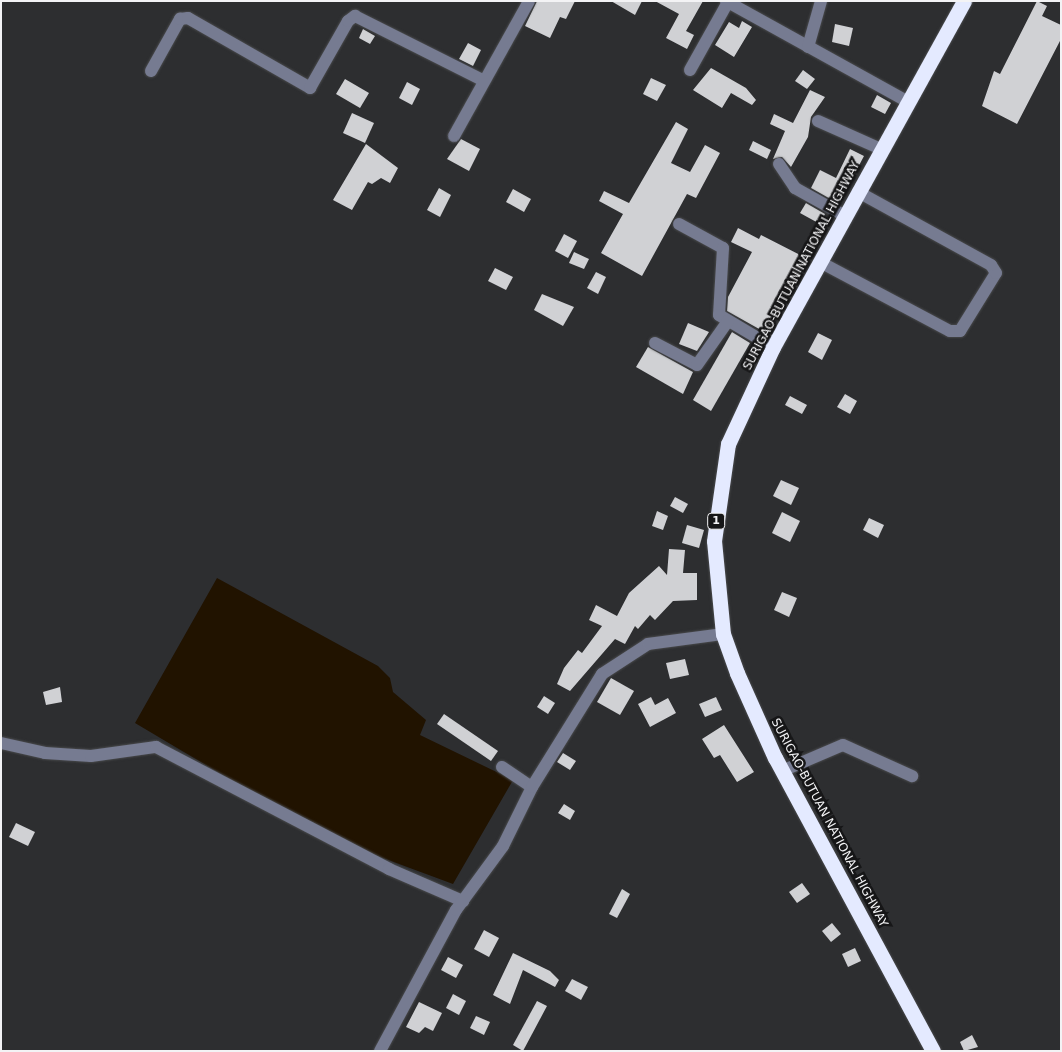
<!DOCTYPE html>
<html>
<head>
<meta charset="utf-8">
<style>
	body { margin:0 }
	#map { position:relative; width:1062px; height:1052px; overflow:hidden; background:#2d2e30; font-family:"DejaVu Sans",sans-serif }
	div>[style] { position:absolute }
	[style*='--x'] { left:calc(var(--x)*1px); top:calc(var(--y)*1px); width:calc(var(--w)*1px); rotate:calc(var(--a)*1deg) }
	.water>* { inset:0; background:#211300 }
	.building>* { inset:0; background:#d0d1d4 }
	.roads { filter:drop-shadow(0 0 1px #494a4c) drop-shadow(0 0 1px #494a4c) }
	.minor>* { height:12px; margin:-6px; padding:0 6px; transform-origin:6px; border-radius:6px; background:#767b91 }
	.highway>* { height:15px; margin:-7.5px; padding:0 7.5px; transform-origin:7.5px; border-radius:7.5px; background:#e4eaff }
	span { translate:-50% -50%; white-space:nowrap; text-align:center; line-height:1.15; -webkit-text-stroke:5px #161617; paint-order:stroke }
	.shield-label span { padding:1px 4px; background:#161617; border:1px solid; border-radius:4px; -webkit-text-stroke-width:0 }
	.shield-label { font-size:11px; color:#f3f3f5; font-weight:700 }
	.street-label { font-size:12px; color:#f3f3f5 }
	.frame { position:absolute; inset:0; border:2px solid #f3f3f5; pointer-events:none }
</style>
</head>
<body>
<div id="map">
	<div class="water">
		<div style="clip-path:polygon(217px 578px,378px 666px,390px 678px,393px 692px,426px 720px,420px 735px,513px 780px,453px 884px,329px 838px,135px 723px)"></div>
	</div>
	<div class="building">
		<div style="clip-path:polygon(537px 1px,575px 1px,566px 19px,560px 17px,550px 38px,525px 26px)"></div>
		<div style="clip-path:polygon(611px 1px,642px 1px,635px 15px)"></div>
		<div style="clip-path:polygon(655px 1px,703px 1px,686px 31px,694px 35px,687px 49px,666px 38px,679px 14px)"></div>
		<div style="clip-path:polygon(1037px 1px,1047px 6px,1042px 16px,1061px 25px,1061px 39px,1017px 124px,982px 106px,994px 71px,1000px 74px)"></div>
		<div style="clip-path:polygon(742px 21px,752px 27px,734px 57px,715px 45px,729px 22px,739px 28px)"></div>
		<div style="clip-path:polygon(835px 24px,853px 28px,849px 46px,832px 42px)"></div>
		<div style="clip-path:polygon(363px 29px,375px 36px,370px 44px,359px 38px)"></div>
		<div style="clip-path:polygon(468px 43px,481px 50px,473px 66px,459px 59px)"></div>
		<div style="clip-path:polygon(711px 68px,746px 88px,756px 100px,752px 105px,731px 93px,722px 108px,693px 90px)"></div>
		<div style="clip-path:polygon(803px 70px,815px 79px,807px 89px,795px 81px)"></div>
		<div style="clip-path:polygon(651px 78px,666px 85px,657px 101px,643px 94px)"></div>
		<div style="clip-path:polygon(345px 79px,369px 93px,360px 108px,336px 94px)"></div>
		<div style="clip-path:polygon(407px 82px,420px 89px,412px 105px,399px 98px)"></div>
		<div style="clip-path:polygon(810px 90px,825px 97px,811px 117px,808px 137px,791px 167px,782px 157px,773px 159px,785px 131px,770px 124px,774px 114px,793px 123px)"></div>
		<div style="clip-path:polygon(877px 95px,891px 103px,885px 114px,871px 107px)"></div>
		<div style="clip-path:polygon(352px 113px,374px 123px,365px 143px,343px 133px)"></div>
		<div style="clip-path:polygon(676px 122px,688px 129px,671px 163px,690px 172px,705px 145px,720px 153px,696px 198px,687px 194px,642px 276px,601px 253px,623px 214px,599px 201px,604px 191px,629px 203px)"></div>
		<div style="clip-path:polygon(461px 139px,480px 149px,469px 171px,447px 159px)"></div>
		<div style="clip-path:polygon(753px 141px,771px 150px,767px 159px,749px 150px)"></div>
		<div style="clip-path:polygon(366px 144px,398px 168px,390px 183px,381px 178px,372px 184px,368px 182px,352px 210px,333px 200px)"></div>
		<div style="clip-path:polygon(850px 149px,864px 156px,854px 175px,849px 172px,834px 201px,811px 188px,820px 170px,836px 178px)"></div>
		<div style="clip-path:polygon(439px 188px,451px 195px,440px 217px,427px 210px)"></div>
		<div style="clip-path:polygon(513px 189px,531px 199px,524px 212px,506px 202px)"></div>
		<div style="clip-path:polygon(806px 203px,825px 214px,820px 224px,800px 213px)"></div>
		<div style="clip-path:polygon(738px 228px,759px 239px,761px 235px,808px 259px,768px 334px,727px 311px,728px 297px,752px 252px,731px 242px)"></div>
		<div style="clip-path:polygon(564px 234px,577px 241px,568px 258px,555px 251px)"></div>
		<div style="clip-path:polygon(574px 252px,589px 259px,584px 269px,569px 263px)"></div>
		<div style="clip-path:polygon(495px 268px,513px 277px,506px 290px,488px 281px)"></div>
		<div style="clip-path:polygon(596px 272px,606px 277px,598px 294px,587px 288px)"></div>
		<div style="clip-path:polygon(542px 294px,574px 307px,563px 326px,534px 310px)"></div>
		<div style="clip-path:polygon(688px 323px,709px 332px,697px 351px,679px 344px)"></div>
		<div style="clip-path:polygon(732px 332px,750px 343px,711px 411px,693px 400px)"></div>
		<div style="clip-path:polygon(818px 333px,832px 340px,822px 360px,808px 352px)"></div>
		<div style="clip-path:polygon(648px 347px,693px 372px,683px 394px,636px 367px)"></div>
		<div style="clip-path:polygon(845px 394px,857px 401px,850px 414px,837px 407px)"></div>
		<div style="clip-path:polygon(790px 396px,807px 405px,802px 414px,785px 405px)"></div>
		<div style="clip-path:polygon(781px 480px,799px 488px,791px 505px,773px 496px)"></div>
		<div style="clip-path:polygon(675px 497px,688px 504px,683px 513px,670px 506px)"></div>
		<div style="clip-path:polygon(657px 511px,668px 516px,663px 530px,652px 526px)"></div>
		<div style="clip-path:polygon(782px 512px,800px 521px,790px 542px,772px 533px)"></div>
		<div style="clip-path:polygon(869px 518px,884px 525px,878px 538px,863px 530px)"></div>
		<div style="clip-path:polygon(687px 525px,704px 530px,699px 548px,682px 543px)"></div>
		<div style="clip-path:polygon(669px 549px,685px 550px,683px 573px,697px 573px,697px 600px,673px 601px,655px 620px,650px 615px,638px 629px,635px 626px,625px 644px,615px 639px,570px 691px,557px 684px,564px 668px,578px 650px,582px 653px,602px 626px,589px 620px,596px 605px,617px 616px,629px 593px,659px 566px,667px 575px)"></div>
		<div style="clip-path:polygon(782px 592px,797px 598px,789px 617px,774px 610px)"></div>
		<div style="clip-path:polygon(685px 659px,689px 675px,670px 679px,666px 663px)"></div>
		<div style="clip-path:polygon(611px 678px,634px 691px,620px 715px,597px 702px)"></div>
		<div style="clip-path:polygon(60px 687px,62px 702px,46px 705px,43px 692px)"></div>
		<div style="clip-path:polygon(544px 696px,555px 703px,548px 714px,537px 707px)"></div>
		<div style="clip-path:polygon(651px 697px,655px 705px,668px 698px,676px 713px,650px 727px,638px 704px)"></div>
		<div style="clip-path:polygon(716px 697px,722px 710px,705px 717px,699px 704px)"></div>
		<div style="clip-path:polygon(444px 714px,498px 751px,491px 761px,437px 724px)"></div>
		<div style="clip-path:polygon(724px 725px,754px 772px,737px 782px,720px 755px,714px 758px,702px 739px)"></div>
		<div style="clip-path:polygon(563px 753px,576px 761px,570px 770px,557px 762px)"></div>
		<div style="clip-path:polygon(564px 804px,575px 811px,570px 820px,558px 813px)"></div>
		<div style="clip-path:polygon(16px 823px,35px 832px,28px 846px,9px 837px)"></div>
		<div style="clip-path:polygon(802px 883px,810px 894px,797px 903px,789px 892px)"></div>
		<div style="clip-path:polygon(622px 889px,630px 894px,617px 918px,609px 914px)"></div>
		<div style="clip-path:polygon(832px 923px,841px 934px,831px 942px,822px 931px)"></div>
		<div style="clip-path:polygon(484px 930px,499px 938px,489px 957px,474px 949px)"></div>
		<div style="clip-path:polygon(855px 948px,861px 961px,848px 967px,842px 954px)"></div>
		<div style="clip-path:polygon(513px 953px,550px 971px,559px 980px,555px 987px,523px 970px,510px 1004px,493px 995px)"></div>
		<div style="clip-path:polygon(448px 957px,463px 965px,456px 978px,441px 970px)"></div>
		<div style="clip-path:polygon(572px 979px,588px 987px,581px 1000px,565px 991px)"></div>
		<div style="clip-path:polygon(453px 994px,466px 1001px,459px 1015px,446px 1008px)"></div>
		<div style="clip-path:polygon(537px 1001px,547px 1006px,523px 1051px,513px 1045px)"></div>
		<div style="clip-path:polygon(419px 1002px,442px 1013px,433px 1031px,425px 1027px,419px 1033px,406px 1027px)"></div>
		<div style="clip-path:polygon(476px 1016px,490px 1022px,484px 1035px,470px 1028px)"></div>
		<div style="clip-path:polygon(972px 1035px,978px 1047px,964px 1051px,960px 1042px)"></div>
	</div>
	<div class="roads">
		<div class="minor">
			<div style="--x:726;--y:1;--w:208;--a:29"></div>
			<div style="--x:808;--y:47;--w:48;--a:-74.2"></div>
			<div style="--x:690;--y:70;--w:78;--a:-60.8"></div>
			<div style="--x:151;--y:71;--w:60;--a:-60.9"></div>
			<div style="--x:180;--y:19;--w:8;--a:-7"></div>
			<div style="--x:188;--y:18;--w:141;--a:29.8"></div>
			<div style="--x:310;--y:88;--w:77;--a:-60.4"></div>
			<div style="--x:348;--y:21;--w:9;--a:-36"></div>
			<div style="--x:355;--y:16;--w:144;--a:26.7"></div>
			<div style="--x:818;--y:121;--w:71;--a:24"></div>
			<div style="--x:454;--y:136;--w:154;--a:-60.9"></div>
			<div style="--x:779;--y:164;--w:29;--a:56"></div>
			<div style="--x:795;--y:188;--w:57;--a:29.2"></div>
			<div style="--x:679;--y:224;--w:50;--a:28.6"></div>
			<div style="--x:723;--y:248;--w:67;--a:93.4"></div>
			<div style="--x:719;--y:315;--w:63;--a:30.7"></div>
			<div style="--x:820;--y:262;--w:147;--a:28"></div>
			<div style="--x:950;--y:331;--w:10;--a:0"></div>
			<div style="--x:960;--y:331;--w:68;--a:-58.2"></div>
			<div style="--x:996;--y:273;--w:9;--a:-122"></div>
			<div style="--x:991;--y:265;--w:152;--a:-151.2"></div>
			<div style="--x:655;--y:343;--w:47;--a:27.6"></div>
			<div style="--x:697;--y:365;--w:54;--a:-54.8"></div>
			<div style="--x:1;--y:743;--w:45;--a:12.8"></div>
			<div style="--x:45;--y:753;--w:46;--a:3.7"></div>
			<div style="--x:91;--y:756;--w:66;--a:-7.9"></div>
			<div style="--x:156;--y:747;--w:263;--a:27.6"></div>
			<div style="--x:389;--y:869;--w:81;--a:23.4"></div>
			<div style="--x:502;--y:767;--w:36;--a:34"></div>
			<div style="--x:782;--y:771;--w:66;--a:-23.1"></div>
			<div style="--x:843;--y:745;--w:76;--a:24.2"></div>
			<div style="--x:380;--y:1051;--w:160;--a:-61.7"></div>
			<div style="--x:456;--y:910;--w:79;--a:-53.7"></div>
			<div style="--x:503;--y:846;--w:66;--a:-63.8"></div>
			<div style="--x:532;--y:787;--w:133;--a:-58.2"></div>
			<div style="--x:602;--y:674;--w:55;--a:-33.1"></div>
			<div style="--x:648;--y:644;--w:76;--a:-7.6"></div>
		</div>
		<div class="highway">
			<div style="--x:933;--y:1051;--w:333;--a:-118.3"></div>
			<div style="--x:775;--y:758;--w:93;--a:-114.1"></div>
			<div style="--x:737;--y:673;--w:41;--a:-109.7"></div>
			<div style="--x:723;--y:634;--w:93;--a:-95.5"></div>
			<div style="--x:714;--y:541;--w:98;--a:-81.8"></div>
			<div style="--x:728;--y:444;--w:107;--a:-65.1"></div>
			<div style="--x:773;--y:347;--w:395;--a:-61.1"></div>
		</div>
	</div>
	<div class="shield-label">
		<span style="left:716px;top:521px">1</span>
	</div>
	<div class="street-label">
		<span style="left:802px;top:266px;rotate:-62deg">SURIGAO-BUTUAN NATIONAL HIGHWAY</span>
		<span style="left:829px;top:823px;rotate:62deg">SURIGAO-BUTUAN NATIONAL HIGHWAY</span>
	</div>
	<div class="frame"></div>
</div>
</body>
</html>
